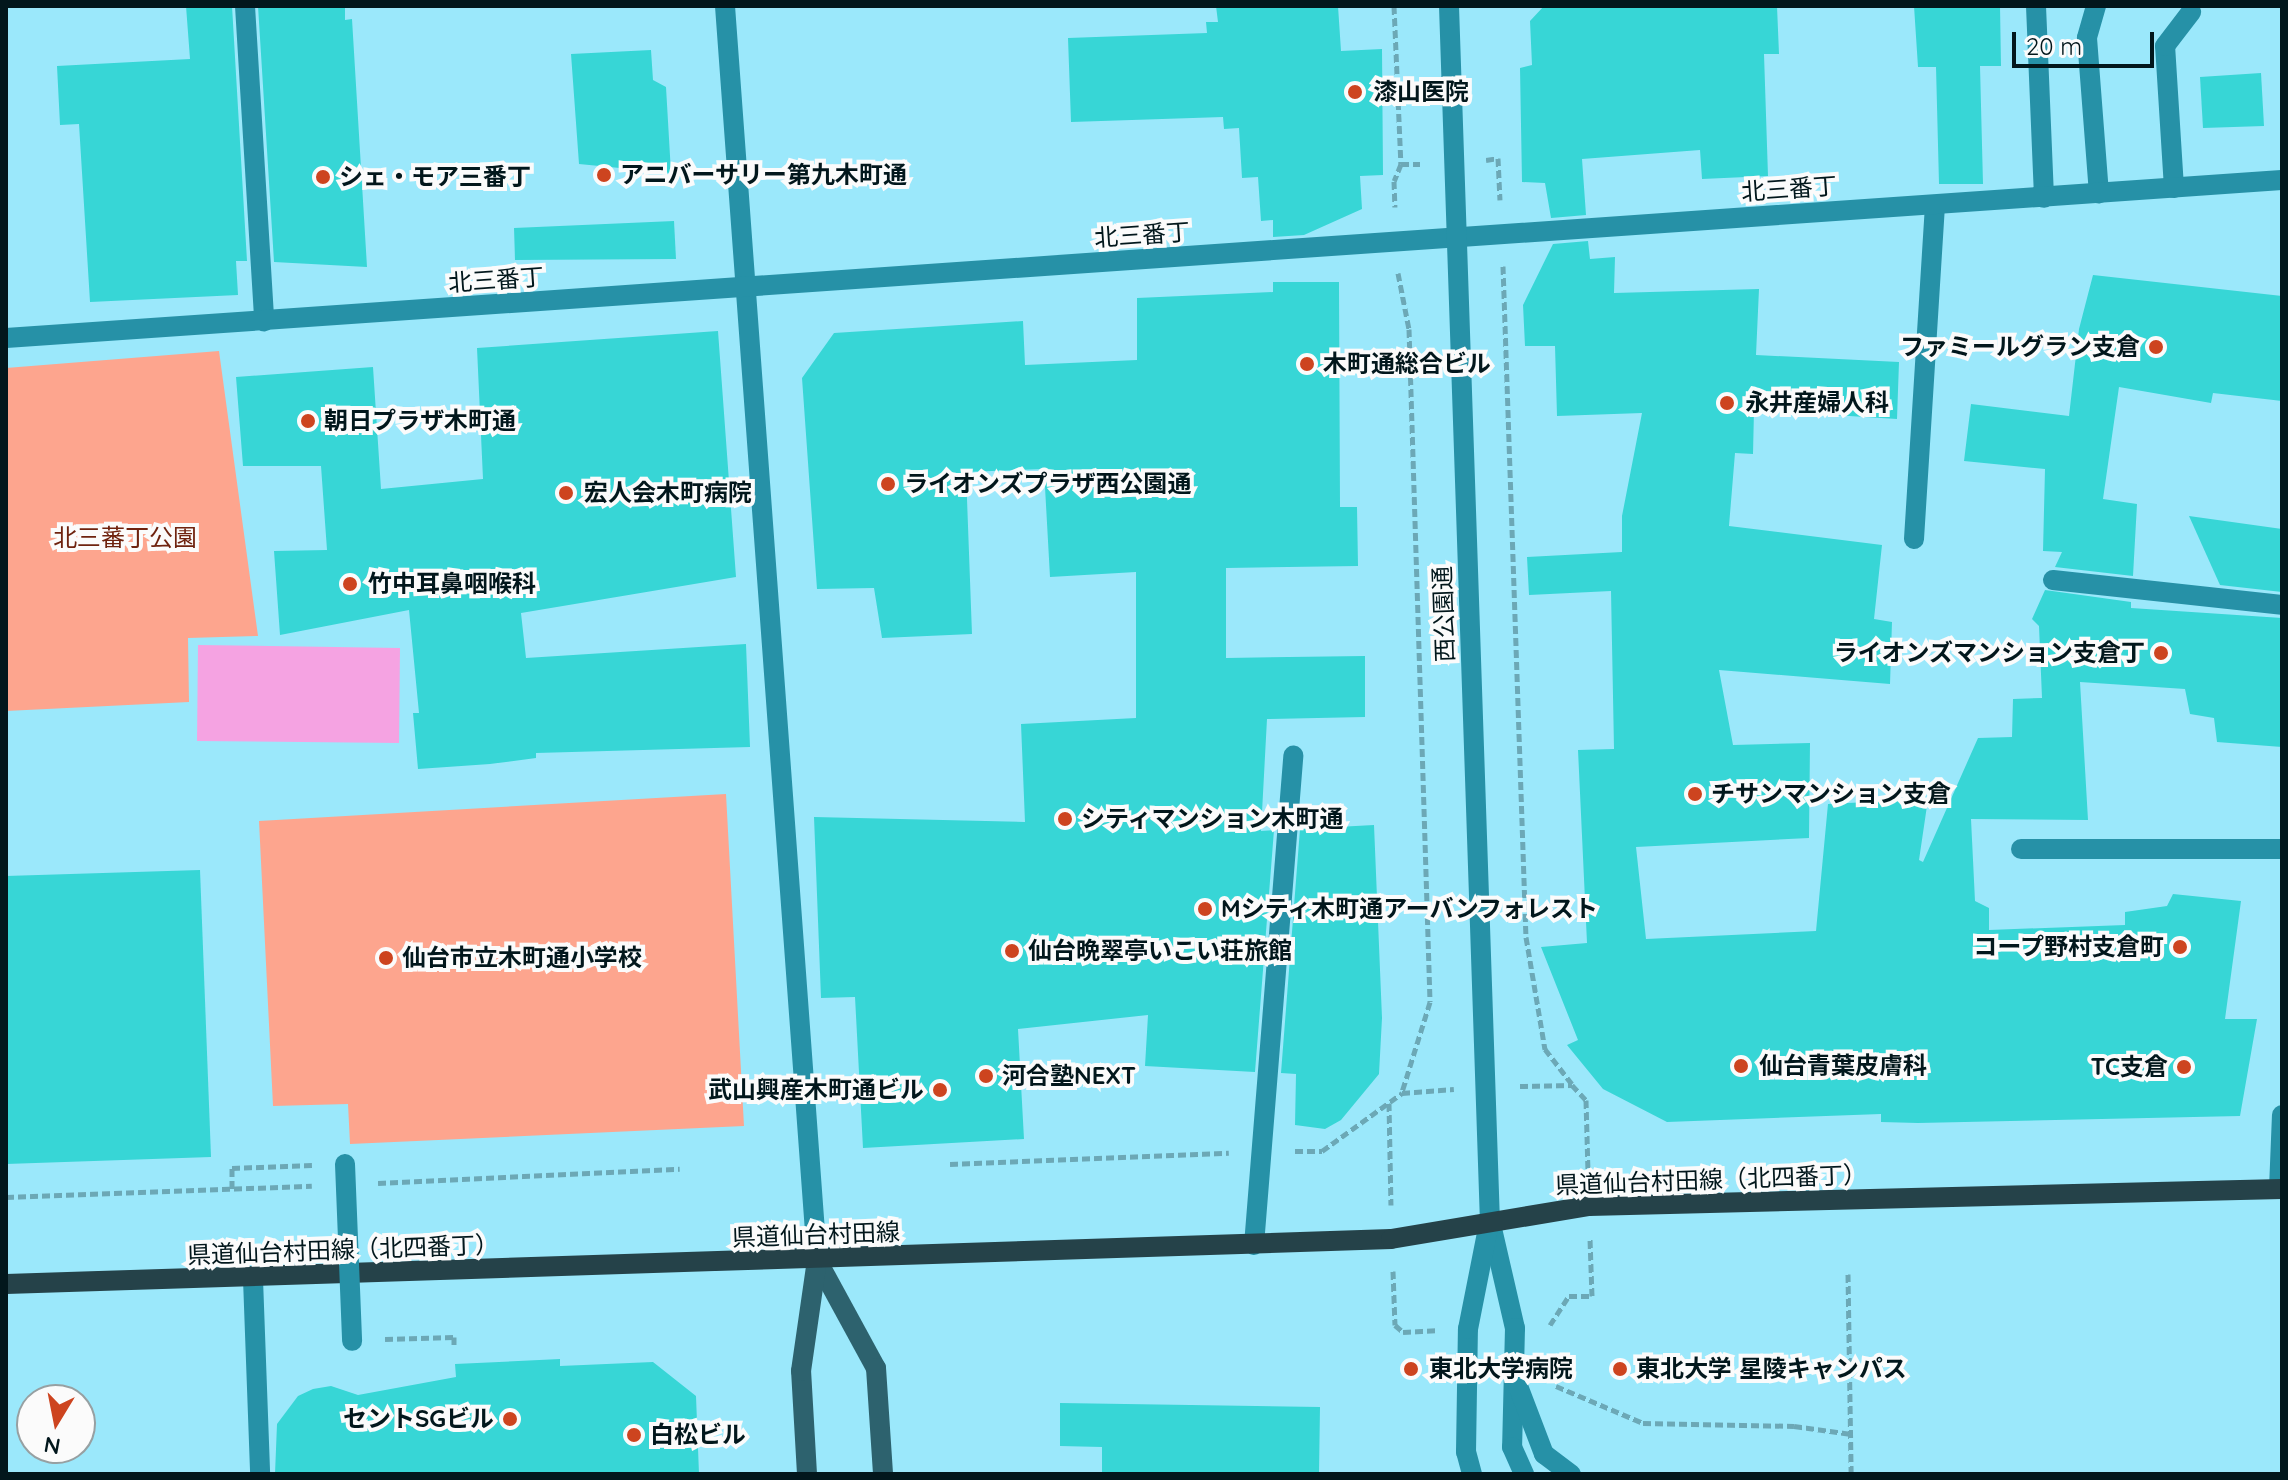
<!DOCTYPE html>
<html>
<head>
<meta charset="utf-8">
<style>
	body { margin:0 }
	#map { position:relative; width:2288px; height:1480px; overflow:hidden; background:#9be8fb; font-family:Quicksand,"Noto Sans JP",sans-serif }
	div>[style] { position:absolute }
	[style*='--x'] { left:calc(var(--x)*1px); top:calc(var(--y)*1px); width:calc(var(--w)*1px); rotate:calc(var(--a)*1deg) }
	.green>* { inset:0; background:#fda58e }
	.water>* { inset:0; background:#f5a3e2 }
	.building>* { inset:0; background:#37d6d6 }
	.path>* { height:5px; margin-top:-2.5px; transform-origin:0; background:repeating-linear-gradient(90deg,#6ca8b6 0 8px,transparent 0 12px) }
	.service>* { height:20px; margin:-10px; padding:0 10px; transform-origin:10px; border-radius:10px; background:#2691a7 }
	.minor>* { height:20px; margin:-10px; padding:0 10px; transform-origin:10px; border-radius:10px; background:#2691a7 }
	.tertiary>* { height:20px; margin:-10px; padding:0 10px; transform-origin:10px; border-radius:10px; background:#2691a7 }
	.secondary>* { height:20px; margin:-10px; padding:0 10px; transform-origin:10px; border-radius:10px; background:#2d626e }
	.primary>* { height:20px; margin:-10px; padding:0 10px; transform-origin:10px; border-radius:10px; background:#254249 }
	.pedestrian-bridge>* { height:20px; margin:-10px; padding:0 10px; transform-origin:10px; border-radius:10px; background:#2691a7 }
	.dots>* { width:22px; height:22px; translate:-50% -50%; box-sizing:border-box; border:4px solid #fbfbfb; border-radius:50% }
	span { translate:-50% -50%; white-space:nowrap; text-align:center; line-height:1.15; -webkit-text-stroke:8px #fbfbfb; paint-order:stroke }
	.poi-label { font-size:24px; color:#02171c; font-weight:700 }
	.left { translate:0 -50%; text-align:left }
	.right { translate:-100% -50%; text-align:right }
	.street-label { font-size:24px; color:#02171c }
	.park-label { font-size:24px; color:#6f230f }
	.frame { position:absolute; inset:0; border:8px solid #02171c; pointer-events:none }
	.north { position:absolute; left:16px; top:1384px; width:80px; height:80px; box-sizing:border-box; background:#fbfbfb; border:2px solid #97a0a2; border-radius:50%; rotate:190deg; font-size:22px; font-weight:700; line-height:32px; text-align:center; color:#02171c }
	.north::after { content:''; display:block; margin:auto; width:28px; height:36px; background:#cd441f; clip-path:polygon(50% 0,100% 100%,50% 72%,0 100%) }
	.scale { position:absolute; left:2012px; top:32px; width:142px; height:36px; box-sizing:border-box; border:4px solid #02171c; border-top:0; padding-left:10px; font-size:24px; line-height:28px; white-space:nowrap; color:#02171c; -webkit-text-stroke:6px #fbfbfb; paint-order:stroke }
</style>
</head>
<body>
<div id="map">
	<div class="green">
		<div style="clip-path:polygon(219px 351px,258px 636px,188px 638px,189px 702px,6px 711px,6px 368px)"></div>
		<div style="clip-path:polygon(726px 794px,744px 1126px,350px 1144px,348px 1104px,273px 1106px,259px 821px)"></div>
	</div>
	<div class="water">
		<div style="clip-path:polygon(198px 645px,400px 648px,399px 743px,197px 741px)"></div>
	</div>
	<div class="building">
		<div style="clip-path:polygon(186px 6px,232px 6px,247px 261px,236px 261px,238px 295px,90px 302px,79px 124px,60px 125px,57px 66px,190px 59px)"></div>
		<div style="clip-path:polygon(258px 6px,345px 6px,345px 20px,352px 19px,367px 267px,274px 262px)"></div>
		<div style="clip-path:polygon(1216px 6px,1338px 6px,1341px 51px,1382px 49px,1383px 175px,1360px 176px,1362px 209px,1304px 235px,1273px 237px,1273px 220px,1261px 221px,1258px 177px,1242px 178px,1239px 128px,1224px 129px,1223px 117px,1071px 122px,1068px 38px,1207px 33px,1206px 22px,1218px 22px)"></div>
		<div style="clip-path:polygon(1544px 6px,1777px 6px,1779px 54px,1764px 54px,1768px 176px,1702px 179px,1700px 150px,1582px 159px,1586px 215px,1551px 218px,1545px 183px,1522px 182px,1520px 68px,1532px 65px,1530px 21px)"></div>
		<div style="clip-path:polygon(1914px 6px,2000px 6px,2001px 66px,1980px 66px,1983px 184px,1939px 184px,1936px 67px,1918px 67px)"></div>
		<div style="clip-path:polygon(651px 50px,653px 80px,666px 87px,671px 173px,579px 164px,571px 54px)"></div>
		<div style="clip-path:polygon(2261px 73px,2264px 126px,2203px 128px,2200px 77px)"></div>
		<div style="clip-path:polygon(674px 221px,676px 259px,515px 260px,514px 228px)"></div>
		<div style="clip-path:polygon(1588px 241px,1590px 259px,1615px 257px,1614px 293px,1759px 289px,1756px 355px,1899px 362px,1897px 419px,1754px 410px,1753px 454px,1735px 453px,1729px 526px,1882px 545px,1874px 619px,1892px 622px,1890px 684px,1719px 670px,1733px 745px,1810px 743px,1809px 838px,1636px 847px,1646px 939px,1816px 931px,1828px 804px,1928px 799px,1919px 860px,1923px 862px,1978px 738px,2012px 737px,2013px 699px,2042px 698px,2039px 626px,2032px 619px,2045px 590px,2131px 602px,2131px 608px,2282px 618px,2282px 747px,2217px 742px,2214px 718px,2190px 714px,2185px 689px,2080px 682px,2088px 820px,1971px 819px,1975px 901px,1989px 908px,1989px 930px,2125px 925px,2125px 912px,2167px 906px,2173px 894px,2241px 901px,2225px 1019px,2257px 1019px,2240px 1116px,1918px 1123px,1881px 1122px,1881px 1114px,1667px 1122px,1603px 1089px,1567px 1045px,1578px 1040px,1541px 947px,1587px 943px,1578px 750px,1614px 749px,1611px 591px,1529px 595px,1527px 557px,1622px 552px,1622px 516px,1642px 413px,1557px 416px,1555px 346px,1525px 346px,1523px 305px,1553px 244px)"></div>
		<div style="clip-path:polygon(2093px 275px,2282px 296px,2282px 401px,2213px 393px,2211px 403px,2119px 387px,2103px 499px,2137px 504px,2133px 576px,2055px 567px,2062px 552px,2043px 551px,2045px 469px,1964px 461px,1971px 404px,2069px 416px,2079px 329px)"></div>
		<div style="clip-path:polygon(1273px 282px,1339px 282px,1340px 507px,1357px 507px,1358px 566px,1226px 568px,1226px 658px,1365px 656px,1365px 717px,1267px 719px,1261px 831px,1274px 830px,1255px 1072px,1145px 1066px,1148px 1015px,1018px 1029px,1024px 1139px,863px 1148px,855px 997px,821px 998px,814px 817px,1025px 822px,1021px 724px,1136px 718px,1136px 572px,1050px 577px,1044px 469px,966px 472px,972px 634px,882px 638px,874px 588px,817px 589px,802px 378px,834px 333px,1023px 321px,1025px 365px,1137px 360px,1137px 298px,1273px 292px)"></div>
		<div style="clip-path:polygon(718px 331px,736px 577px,521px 613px,526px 658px,746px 644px,750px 747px,536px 753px,536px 758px,490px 764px,418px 769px,413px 713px,419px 713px,409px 610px,280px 635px,274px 551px,327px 550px,321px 466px,243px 466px,236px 377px,373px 367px,381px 489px,483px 479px,477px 348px)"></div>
		<div style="clip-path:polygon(2189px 516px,2282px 529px,2282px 592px,2220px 585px)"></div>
		<div style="clip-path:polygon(1374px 825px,1382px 1018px,1379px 1074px,1341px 1120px,1325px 1129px,1295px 1125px,1296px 1074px,1281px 1073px,1300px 829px)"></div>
		<div style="clip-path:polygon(200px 870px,211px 1157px,6px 1164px,6px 876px)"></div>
		<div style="clip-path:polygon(560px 1359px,560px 1366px,653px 1362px,696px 1396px,699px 1474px,275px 1474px,277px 1424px,298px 1396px,313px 1389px,331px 1386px,358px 1395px,456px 1377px,455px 1364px)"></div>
		<div style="clip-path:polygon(1060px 1403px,1320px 1407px,1319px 1474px,1102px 1474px,1102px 1447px,1060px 1446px)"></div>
	</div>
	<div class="path">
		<div style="--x:1394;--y:6;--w:158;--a:87.5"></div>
		<div style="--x:1401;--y:164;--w:18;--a:112"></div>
		<div style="--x:1394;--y:181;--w:26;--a:88"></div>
		<div style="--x:1486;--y:160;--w:12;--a:-9"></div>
		<div style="--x:1498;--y:158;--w:42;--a:87.3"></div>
		<div style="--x:1401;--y:164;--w:19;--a:0"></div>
		<div style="--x:1503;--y:266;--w:671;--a:88.04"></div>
		<div style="--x:1526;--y:937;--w:114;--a:80.4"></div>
		<div style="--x:1545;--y:1049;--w:44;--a:52.4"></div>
		<div style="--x:1398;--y:273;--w:57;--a:78.9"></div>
		<div style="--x:1409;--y:329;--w:673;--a:88.21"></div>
		<div style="--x:1430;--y:1002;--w:94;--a:107.3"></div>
		<div style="--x:1520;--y:1086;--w:52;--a:-1.1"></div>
		<div style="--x:1572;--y:1085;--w:21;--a:47"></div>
		<div style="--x:1586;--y:1100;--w:73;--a:88.4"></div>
		<div style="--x:1389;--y:1103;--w:102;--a:88.9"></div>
		<div style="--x:1295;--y:1151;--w:27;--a:0"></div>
		<div style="--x:1322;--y:1151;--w:99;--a:-35.9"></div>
		<div style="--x:1402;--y:1093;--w:52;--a:-4.4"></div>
		<div style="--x:950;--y:1164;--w:279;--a:-2.3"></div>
		<div style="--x:378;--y:1183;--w:302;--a:-2.7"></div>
		<div style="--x:232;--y:1189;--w:21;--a:-90"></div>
		<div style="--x:232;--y:1168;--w:80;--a:-2.1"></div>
		<div style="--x:6;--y:1197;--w:306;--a:-2.1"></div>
		<div style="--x:1393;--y:1271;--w:54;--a:87.9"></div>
		<div style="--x:1395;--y:1325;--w:11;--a:41"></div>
		<div style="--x:1403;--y:1332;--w:33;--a:-3"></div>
		<div style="--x:1848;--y:1274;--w:200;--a:89.1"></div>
		<div style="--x:1550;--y:1325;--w:35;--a:-57"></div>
		<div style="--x:1569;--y:1296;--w:23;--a:0"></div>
		<div style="--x:1592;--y:1296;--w:57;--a:-92"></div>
		<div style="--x:385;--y:1339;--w:69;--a:-1.7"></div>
		<div style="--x:454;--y:1337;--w:10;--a:90"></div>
		<div style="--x:1556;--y:1386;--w:95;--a:23"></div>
		<div style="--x:1643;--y:1423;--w:151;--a:1.1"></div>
		<div style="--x:1794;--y:1426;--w:58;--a:8"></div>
	</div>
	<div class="service">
		<div style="--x:2036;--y:6;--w:192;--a:87.6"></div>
		<div style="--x:2096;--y:6;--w:33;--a:106"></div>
		<div style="--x:2087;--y:38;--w:156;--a:85.6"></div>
		<div style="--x:2174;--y:188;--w:142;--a:-93.6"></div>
		<div style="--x:2165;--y:46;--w:43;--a:-52.6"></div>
		<div style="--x:1914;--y:539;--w:334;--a:-86.4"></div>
		<div style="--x:2053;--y:580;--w:230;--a:6.2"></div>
		<div style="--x:2021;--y:849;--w:261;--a:0"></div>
		<div style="--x:1490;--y:1220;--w:111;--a:77"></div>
		<div style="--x:1515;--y:1328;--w:119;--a:91.4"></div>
		<div style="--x:1512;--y:1447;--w:30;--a:66"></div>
		<div style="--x:1254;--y:1245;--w:491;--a:-85.4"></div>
		<div style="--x:253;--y:1279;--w:195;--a:87.9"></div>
		<div style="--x:1518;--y:1386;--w:73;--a:69.1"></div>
		<div style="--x:1544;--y:1454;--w:34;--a:37"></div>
		<div style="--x:1472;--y:1474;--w:23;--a:-105"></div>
		<div style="--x:1466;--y:1452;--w:123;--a:-89.1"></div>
		<div style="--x:1468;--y:1329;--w:103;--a:-78.8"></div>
	</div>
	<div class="minor">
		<div style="--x:245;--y:6;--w:316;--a:86.5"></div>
		<div style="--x:725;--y:6;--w:1257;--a:85.8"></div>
		<div style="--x:6;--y:338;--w:2281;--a:-3.97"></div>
		<div style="--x:2279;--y:1189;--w:74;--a:-87.7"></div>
	</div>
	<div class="tertiary">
		<div style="--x:1449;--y:6;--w:1215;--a:88.07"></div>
	</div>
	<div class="secondary">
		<div style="--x:817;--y:1260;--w:123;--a:61.4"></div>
		<div style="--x:876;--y:1368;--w:106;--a:86.2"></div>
		<div style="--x:807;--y:1474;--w:103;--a:-93.3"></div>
		<div style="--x:801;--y:1371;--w:112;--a:-81.8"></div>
	</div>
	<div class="primary">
		<div style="--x:6;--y:1284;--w:1386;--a:-1.86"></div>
		<div style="--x:1391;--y:1239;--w:201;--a:-9.5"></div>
		<div style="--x:1589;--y:1206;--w:693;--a:-1.41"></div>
	</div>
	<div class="pedestrian-bridge">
		<div style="--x:345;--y:1164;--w:177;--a:87.7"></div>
	</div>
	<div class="dots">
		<div style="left:1355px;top:92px;background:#cd441f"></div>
		<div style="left:604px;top:175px;background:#cd441f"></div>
		<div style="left:323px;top:177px;background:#cd441f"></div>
		<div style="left:2156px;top:347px;background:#cd441f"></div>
		<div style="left:1307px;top:364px;background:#cd441f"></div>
		<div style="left:1727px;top:403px;background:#cd441f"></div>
		<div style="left:308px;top:421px;background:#cd441f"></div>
		<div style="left:888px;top:484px;background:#cd441f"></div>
		<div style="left:566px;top:493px;background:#cd441f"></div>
		<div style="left:350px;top:584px;background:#cd441f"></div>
		<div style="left:2161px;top:653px;background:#cd441f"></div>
		<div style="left:1695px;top:794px;background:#cd441f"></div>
		<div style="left:1065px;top:819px;background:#cd441f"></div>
		<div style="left:1205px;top:909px;background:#cd441f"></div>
		<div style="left:2180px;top:947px;background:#cd441f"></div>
		<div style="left:1012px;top:951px;background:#cd441f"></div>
		<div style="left:386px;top:958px;background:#cd441f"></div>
		<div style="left:1741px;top:1066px;background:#cd441f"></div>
		<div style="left:2184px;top:1067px;background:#cd441f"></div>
		<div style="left:986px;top:1076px;background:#cd441f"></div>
		<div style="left:940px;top:1090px;background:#cd441f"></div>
		<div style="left:1411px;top:1369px;background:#cd441f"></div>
		<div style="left:1620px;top:1369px;background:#cd441f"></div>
		<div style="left:510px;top:1419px;background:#cd441f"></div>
		<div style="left:634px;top:1435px;background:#cd441f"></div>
	</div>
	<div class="poi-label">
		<span class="left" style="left:1373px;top:92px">漆山医院</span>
		<span class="left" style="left:620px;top:175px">アニバーサリー第九木町通</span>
		<span class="left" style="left:339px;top:177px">シェ・モア三番丁</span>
		<span class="right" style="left:2140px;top:347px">ファミールグラン支倉</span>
		<span class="left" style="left:1323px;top:364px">木町通総合ビル</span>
		<span class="left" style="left:1745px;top:403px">永井産婦人科</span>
		<span class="left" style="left:324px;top:421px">朝日プラザ木町通</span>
		<span class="left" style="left:904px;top:484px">ライオンズプラザ西公園通</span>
		<span class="left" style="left:584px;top:493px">宏人会木町病院</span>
		<span class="left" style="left:368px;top:584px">竹中耳鼻咽喉科</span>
		<span class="right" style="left:2145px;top:653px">ライオンズマンション支倉丁</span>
		<span class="left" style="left:1711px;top:794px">チサンマンション支倉</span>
		<span class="left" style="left:1081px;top:819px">シティマンション木町通</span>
		<span class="left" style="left:1221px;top:909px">Mシティ木町通アーバンフォレスト</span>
		<span class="right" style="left:2164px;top:947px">コープ野村支倉町</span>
		<span class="left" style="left:1028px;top:951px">仙台晩翠亭いこい荘旅館</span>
		<span class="left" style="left:402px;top:958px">仙台市立木町通小学校</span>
		<span class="left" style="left:1759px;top:1066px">仙台青葉皮膚科</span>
		<span class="right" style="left:2168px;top:1067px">TC支倉</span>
		<span class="left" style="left:1002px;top:1076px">河合塾NEXT</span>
		<span class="right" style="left:924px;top:1090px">武山興産木町通ビル</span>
		<span class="left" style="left:1429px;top:1369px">東北大学病院</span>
		<span class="left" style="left:1636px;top:1369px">東北大学 星陵キャンパス</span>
		<span class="right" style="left:494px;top:1419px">セントSGビル</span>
		<span class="left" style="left:650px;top:1435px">白松ビル</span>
	</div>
	<div class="street-label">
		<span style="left:1789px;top:189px;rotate:-4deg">北三番丁</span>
		<span style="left:1142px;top:235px;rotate:-4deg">北三番丁</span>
		<span style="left:496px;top:280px;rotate:-4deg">北三番丁</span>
		<span style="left:1444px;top:614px;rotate:-92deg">西公園通</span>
		<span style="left:1711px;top:1180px;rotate:-2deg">県道仙台村田線（北四番丁）</span>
		<span style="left:816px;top:1235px;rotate:-2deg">県道仙台村田線</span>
		<span style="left:343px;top:1250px;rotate:-2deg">県道仙台村田線（北四番丁）</span>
	</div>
	<div class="park-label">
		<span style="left:125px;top:538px">北三蕃丁公園</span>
	</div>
	<div class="frame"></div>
	<div class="north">N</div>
	<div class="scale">20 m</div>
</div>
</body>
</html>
